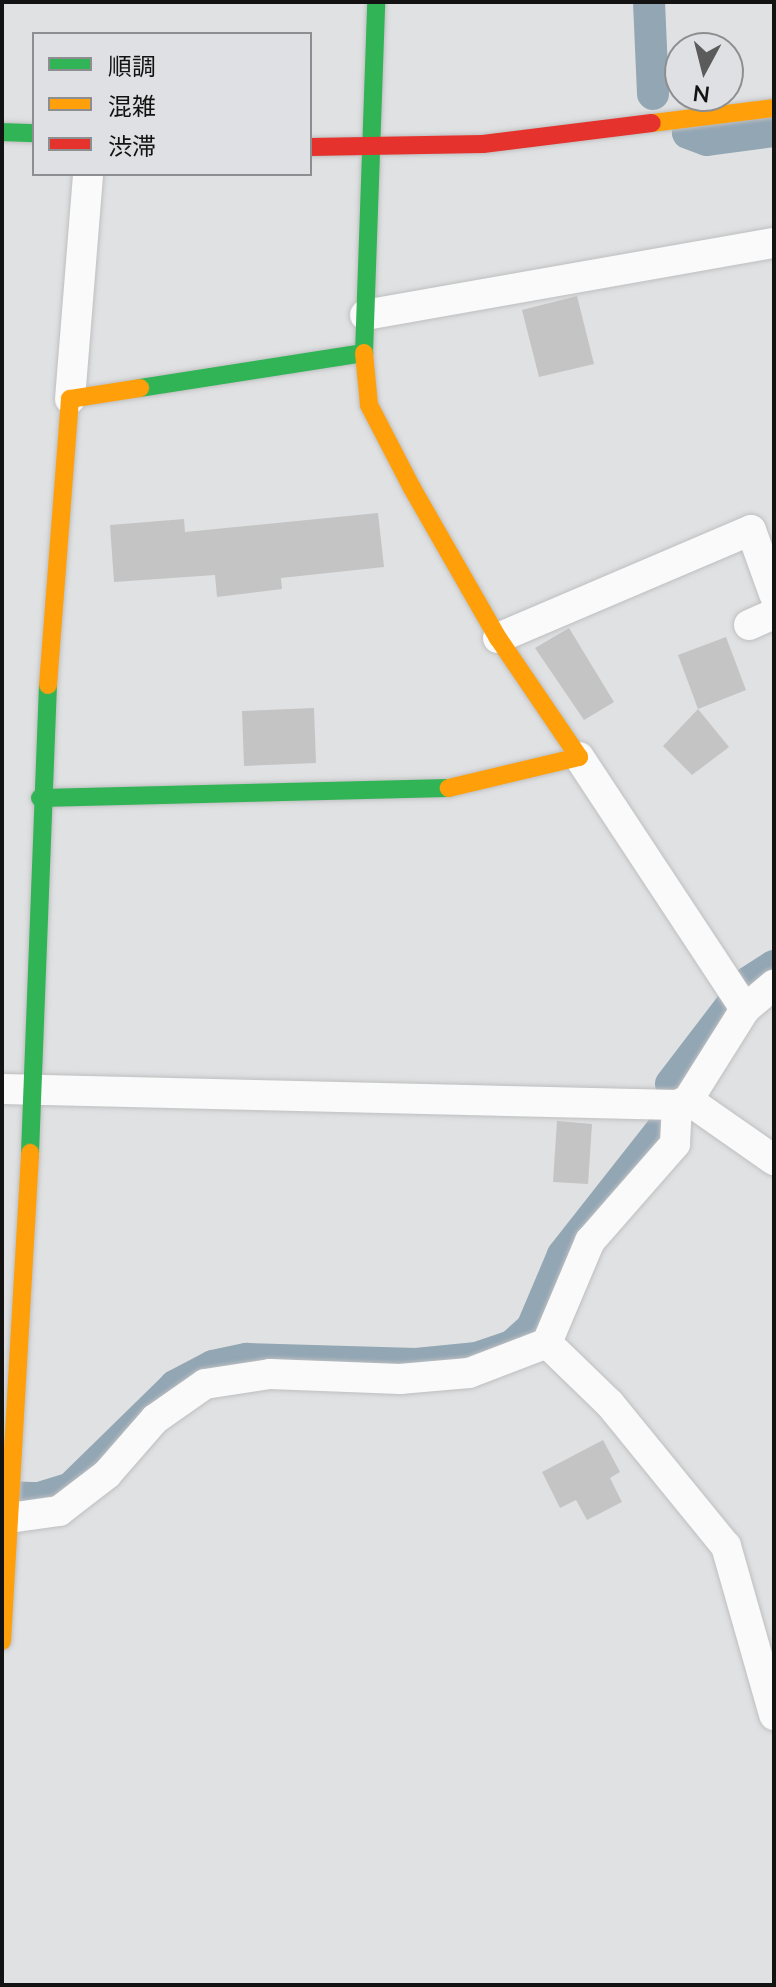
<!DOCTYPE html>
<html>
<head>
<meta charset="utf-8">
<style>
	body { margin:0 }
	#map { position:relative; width:776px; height:1987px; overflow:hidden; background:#e0e1e2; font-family:Lato,"Noto Sans JP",sans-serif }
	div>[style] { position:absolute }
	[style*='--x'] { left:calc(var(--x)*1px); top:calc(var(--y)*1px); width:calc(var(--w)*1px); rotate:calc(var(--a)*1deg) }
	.canal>* { height:32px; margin:-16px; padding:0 16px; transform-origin:16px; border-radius:16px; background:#92a6b4 }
	.building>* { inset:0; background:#c4c4c4 }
	.roads { filter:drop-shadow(0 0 2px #bebfc0) drop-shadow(0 0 2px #bebfc0) }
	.street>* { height:30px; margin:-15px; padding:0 15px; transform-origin:15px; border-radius:15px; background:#fafafb }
	.fast>* { height:18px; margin:-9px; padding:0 9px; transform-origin:9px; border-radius:9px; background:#30b455 }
	.slow>* { height:18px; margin:-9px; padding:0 9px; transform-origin:9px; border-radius:9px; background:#ff9f0a }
	.jam>* { height:18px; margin:-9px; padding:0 9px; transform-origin:9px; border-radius:9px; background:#e5322d }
	span { translate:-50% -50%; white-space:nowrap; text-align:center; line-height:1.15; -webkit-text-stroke:8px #dfe0e3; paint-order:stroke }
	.frame { position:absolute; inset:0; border:4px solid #131314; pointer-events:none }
	.legend { position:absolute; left:32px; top:32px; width:280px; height:144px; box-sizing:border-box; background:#dfe0e3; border:2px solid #8d8e90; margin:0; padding:10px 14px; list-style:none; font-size:24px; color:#131314 }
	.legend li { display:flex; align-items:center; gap:16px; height:40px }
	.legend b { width:40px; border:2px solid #8d8e90 }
	.north { position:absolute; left:664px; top:32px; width:80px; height:80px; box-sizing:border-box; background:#dfe0e3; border:2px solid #8d8e90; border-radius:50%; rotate:187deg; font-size:22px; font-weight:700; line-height:32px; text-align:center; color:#131314 }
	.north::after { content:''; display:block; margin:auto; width:28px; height:36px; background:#5b5b5c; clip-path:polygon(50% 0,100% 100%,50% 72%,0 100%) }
</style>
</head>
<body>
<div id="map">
	<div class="canal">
		<div style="--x:649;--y:2;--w:92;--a:87.5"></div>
		<div style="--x:688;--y:133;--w:20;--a:20"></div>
		<div style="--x:707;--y:140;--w:68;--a:-7.7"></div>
		<div style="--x:671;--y:1084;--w:128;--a:-52.6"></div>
		<div style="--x:749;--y:982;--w:30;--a:-33"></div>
		<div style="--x:2;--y:1497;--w:37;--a:2"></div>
		<div style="--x:39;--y:1498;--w:34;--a:-17"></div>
		<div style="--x:71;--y:1488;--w:146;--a:-44.4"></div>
		<div style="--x:175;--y:1386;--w:43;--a:-27.8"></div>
		<div style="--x:213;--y:1366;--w:35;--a:-12"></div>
		<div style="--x:247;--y:1359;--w:169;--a:1.7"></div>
		<div style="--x:416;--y:1364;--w:61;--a:-5.6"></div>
		<div style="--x:477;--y:1358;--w:37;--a:-19"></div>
		<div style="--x:512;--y:1346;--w:27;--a:-42"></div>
		<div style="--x:532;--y:1328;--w:79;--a:-67"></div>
		<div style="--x:563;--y:1255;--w:160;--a:-51.8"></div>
	</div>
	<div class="building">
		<div style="clip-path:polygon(577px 296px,594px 364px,539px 377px,522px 310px)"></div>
		<div style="clip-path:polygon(378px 513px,384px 567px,281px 578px,282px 589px,217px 597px,215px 575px,114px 582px,110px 525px,184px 519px,185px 532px)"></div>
		<div style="clip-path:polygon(569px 628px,614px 702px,584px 720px,535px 648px)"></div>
		<div style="clip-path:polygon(726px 637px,746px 690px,698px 709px,678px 655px)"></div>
		<div style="clip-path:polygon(314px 708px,316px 763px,244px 766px,242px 711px)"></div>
		<div style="clip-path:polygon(698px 709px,729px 747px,692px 775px,663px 746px)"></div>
		<div style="clip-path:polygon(557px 1121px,592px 1124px,588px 1184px,553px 1182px)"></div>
		<div style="clip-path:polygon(603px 1440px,620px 1472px,610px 1478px,622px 1502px,587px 1520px,576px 1500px,560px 1508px,542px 1472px)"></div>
	</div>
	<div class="roads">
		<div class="street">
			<div style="--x:365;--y:315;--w:415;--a:-10"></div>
			<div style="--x:70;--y:399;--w:226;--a:-85.4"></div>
			<div style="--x:749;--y:625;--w:27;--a:-24"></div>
			<div style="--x:498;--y:638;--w:275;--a:-23.1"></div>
			<div style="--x:751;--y:530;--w:68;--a:70.2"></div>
			<div style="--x:579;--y:757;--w:302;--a:56.6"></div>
			<div style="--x:2;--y:1089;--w:675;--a:1.36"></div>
			<div style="--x:677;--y:1105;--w:12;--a:-24"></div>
			<div style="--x:688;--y:1100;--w:107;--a:-57.9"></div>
			<div style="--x:745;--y:1009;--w:38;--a:-40"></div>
			<div style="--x:688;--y:1100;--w:105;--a:34.9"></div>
			<div style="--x:677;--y:1105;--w:39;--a:93"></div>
			<div style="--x:675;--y:1144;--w:129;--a:131.2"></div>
			<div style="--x:590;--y:1241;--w:111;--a:112.9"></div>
			<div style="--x:547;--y:1343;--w:88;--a:44.1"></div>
			<div style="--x:610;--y:1404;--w:183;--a:50.8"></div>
			<div style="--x:726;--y:1546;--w:176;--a:74.1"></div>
			<div style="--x:2;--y:1519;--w:58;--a:-8"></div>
			<div style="--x:59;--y:1511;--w:61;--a:-37.6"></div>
			<div style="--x:107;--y:1474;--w:73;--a:-48.9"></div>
			<div style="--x:155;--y:1419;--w:61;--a:-35"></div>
			<div style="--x:205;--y:1384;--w:66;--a:-8.7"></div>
			<div style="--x:270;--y:1374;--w:130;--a:2.2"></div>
			<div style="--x:400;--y:1379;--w:69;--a:-5"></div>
			<div style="--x:469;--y:1373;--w:84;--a:-21"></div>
		</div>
		<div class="fast">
			<div style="--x:2;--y:132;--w:32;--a:2"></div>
			<div style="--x:140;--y:388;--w:227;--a:-8.9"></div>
			<div style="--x:364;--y:353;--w:351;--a:-88"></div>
			<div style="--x:40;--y:798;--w:409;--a:-1.4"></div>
			<div style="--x:30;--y:1153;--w:468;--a:-87.8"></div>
		</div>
		<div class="slow">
			<div style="--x:652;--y:123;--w:123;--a:-7"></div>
			<div style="--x:364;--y:353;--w:52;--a:84.5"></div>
			<div style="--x:369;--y:405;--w:93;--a:62.6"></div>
			<div style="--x:412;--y:488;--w:173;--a:60.2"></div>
			<div style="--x:498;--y:638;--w:144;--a:55.8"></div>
			<div style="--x:579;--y:757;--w:134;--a:166.6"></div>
			<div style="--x:48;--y:685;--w:287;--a:-85.6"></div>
			<div style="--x:70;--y:399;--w:71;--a:-8.9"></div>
			<div style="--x:2;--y:1641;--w:489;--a:-86.7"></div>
		</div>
		<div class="jam">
			<div style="--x:310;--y:147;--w:173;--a:-1"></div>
			<div style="--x:483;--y:144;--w:170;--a:-7.1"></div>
		</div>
	</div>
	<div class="frame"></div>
	<ul class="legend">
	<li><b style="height:10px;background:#30b455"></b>順調</li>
	<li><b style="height:10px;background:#ff9f0a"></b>混雑</li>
	<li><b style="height:10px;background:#e5322d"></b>渋滞</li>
	</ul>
	<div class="north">N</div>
</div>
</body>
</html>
